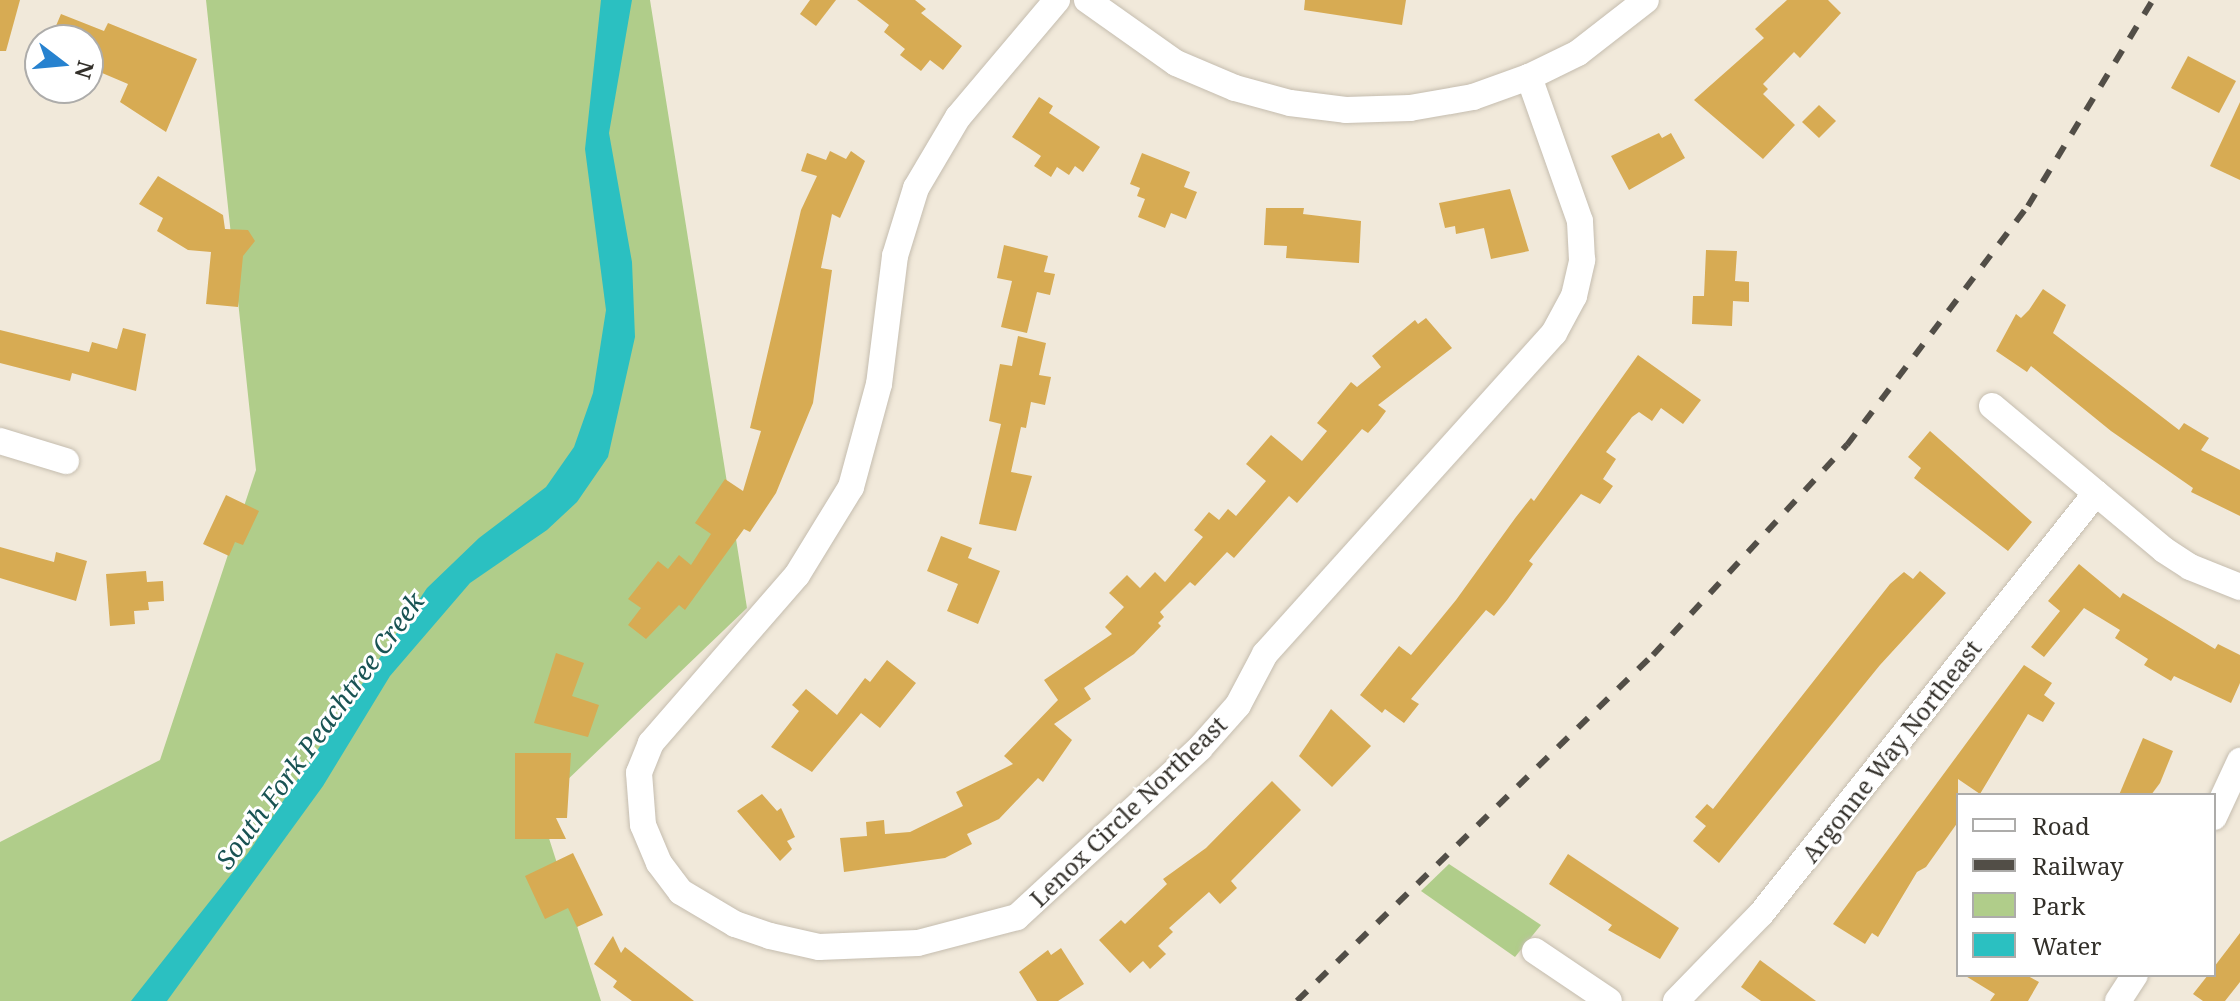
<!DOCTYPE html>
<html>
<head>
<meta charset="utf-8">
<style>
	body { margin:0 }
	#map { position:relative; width:2240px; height:1001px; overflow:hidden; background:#f1e9da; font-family:"Noto Serif",serif }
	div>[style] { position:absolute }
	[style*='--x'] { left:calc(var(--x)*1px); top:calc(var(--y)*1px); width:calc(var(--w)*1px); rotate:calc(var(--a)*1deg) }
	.green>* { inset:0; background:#b0cd8a }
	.water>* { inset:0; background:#2bc0c1 }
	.building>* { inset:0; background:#d7ab53 }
	.roads { filter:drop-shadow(0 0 2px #c5bdaf) drop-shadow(0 0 2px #c5bdaf) }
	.minor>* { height:26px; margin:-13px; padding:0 13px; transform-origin:13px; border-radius:13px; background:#fff }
	.rail>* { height:6px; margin-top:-3px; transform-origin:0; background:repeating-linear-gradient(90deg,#524e47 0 14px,transparent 0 28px) }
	span { translate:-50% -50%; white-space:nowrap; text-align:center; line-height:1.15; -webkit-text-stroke:6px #fff; paint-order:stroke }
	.street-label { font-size:24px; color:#33302a }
	.water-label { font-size:26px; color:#195353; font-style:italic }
	.legend { position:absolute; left:1956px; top:793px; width:260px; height:184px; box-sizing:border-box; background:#fff; border:2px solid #adacaa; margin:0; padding:10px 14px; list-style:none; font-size:24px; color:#33302a }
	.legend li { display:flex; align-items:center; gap:16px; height:40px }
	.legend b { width:40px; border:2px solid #adacaa }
	.north { position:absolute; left:24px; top:24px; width:80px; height:80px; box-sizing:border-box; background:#fff; border:2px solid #adacaa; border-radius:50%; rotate:106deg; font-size:22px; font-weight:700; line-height:32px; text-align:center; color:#33302a }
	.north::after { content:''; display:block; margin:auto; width:28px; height:36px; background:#2782cf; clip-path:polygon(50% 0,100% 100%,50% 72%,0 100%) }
</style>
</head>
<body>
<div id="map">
	<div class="green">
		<div style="clip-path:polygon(206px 0,650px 0,747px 608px,539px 807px,601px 1001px,0 1001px,0 842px,160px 760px,256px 470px)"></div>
		<div style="clip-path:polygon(1449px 864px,1541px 925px,1515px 957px,1421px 891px)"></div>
	</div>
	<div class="water">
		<div style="clip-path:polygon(601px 0,632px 0,609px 133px,632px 262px,635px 337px,608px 457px,577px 502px,547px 530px,470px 583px,390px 676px,323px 786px,167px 1001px,131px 1001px,248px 853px,427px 588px,479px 538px,546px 487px,574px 447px,593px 393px,606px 310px,585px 149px)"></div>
	</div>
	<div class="building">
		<div style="clip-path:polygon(0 0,20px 0,6px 51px,0 51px)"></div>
		<div style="clip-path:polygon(810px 0,836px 0,816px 26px,800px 14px)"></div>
		<div style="clip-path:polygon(857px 0,915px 0,926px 9px,921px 13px,962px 46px,943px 70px,930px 60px,921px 71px,900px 55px,905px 49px,884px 32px,889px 25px)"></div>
		<div style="clip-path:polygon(1305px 0,1406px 0,1402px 25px,1304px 10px)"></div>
		<div style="clip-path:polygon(1787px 0,1828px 0,1841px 13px,1800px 58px,1794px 52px,1763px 84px,1768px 89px,1763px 94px,1795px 125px,1763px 159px,1694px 100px,1764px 38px,1755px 29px)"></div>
		<div style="clip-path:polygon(61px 14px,104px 31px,108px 23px,197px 59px,166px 132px,120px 102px,128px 84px,88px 67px,88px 40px,50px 40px)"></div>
		<div style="clip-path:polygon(2188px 56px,2236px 81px,2219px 113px,2171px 88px)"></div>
		<div style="clip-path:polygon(1039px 97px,1053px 106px,1049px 113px,1100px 147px,1083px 172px,1075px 166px,1069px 175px,1057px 167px,1051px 177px,1034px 166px,1041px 156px,1012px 137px)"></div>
		<div style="clip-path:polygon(2240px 102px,2240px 180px,2210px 166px)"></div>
		<div style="clip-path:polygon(1819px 105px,1836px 121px,1819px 138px,1802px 122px)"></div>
		<div style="clip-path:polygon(1659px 133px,1662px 138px,1671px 133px,1685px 158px,1629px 190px,1611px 156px)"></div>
		<div style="clip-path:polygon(830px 151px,846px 159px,851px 151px,865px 161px,840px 218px,832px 214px,821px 268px,832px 270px,813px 403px,776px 493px,750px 532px,744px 529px,685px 610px,679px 605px,646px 639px,628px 625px,641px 608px,628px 599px,658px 561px,668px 569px,679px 555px,691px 565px,711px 534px,695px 523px,725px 479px,743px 491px,761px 431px,750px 428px,759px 390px,801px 210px,817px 176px,801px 171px,807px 153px,826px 160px)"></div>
		<div style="clip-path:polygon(1142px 153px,1190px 172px,1184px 187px,1197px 192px,1186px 219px,1171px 213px,1165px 228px,1138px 217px,1145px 199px,1137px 196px,1140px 188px,1130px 184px)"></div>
		<div style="clip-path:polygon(158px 176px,223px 215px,225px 229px,248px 230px,255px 241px,243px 256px,238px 307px,206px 304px,211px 252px,188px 250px,157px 231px,163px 218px,139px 204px)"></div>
		<div style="clip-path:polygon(1510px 189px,1529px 251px,1491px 259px,1484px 228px,1456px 234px,1455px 226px,1445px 228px,1439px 203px)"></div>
		<div style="clip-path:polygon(1266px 208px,1304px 208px,1303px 214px,1361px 221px,1359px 263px,1286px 258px,1287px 246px,1264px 245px)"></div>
		<div style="clip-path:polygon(1004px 245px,1048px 256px,1044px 272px,1055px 274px,1050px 295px,1037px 292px,1027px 333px,1001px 327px,1012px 281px,997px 278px)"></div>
		<div style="clip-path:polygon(1706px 250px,1737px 251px,1735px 281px,1749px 282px,1749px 302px,1733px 301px,1732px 326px,1692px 324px,1693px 296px,1704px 296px)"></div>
		<div style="clip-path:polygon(2043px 289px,2066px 305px,2053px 333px,2179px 430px,2184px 423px,2209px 438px,2201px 450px,2240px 470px,2240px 516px,2191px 492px,2193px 488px,2111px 431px,2031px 366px,2027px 372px,1996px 351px,2016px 314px,2021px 318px,2029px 310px)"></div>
		<div style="clip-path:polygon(1426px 318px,1452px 348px,1378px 405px,1386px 411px,1378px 422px,1368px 433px,1362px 429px,1297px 503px,1289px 496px,1234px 558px,1227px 552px,1195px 586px,1190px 582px,1160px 612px,1164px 617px,1158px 623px,1161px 626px,1134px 654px,1084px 688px,1091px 699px,1054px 724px,1072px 740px,1043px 782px,1038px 778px,999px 819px,967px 834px,972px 844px,945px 858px,844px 872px,840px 838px,867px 836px,866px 822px,884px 820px,885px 834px,910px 832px,963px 806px,956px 792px,1013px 764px,1004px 756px,1058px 700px,1044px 680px,1112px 634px,1105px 627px,1124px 607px,1109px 593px,1127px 575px,1140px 588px,1155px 572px,1165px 582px,1203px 537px,1194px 530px,1209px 512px,1219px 520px,1228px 509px,1236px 516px,1266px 481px,1246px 464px,1271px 435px,1302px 461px,1327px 431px,1317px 423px,1351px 382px,1357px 387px,1381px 367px,1372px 356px,1415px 320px,1418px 324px)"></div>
		<div style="clip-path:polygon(123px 328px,146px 334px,136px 391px,72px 373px,70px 381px,0 363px,0 330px,89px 352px,92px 342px,117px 349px)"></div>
		<div style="clip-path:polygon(1018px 336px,1046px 343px,1039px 375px,1051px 377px,1045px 405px,1031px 402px,1026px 428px,1021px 427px,1011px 472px,1032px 476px,1016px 531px,979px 524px,1001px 424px,989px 421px,1000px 364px,1012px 366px)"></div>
		<div style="clip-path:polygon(1638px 355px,1701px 400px,1683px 424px,1661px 408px,1652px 421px,1639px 412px,1632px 417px,1606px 452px,1616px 459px,1603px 479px,1613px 486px,1600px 504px,1581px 494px,1529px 561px,1533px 564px,1507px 600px,1494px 616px,1486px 610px,1411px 699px,1419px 704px,1404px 723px,1385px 709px,1382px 713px,1360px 695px,1399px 646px,1411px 655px,1456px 600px,1516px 517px,1531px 498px,1534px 501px)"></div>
		<div style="clip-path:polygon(1930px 431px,2032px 522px,2008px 551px,1914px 478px,1921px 468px,1908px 457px)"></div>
		<div style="clip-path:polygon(226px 495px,259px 511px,243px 545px,235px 542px,229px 556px,203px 544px)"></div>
		<div style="clip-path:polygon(941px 536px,972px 548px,968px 558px,1000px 571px,978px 624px,947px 611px,958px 584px,927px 571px)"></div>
		<div style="clip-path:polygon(0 547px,54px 562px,56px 552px,87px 561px,76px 601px,0 578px)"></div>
		<div style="clip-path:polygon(2079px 564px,2120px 598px,2123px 593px,2215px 649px,2218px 644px,2240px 655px,2240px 683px,2231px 703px,2174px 676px,2171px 681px,2144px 665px,2148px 659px,2115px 638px,2120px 630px,2084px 608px,2044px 657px,2031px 647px,2060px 611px,2048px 601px)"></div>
		<div style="clip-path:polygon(146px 571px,147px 582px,163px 581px,164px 601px,148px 602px,149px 610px,134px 611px,135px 624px,110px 626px,106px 574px)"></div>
		<div style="clip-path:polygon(1920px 571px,1946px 593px,1880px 665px,1719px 863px,1693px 841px,1706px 826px,1695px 817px,1707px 804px,1713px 809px,1890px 584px,1904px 572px,1913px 579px)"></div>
		<div style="clip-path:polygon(556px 653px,584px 663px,572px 696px,599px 705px,588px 737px,534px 723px)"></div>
		<div style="clip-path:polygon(887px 660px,916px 683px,880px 728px,861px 713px,812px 772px,771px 747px,799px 711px,792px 705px,806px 689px,837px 715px,865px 678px,870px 682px)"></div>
		<div style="clip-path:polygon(2024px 665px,2052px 683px,2044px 695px,2055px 703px,2043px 722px,2028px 714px,1980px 794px,1958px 779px,1958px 822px,1926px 867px,1917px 872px,1878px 937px,1872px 933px,1865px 944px,1833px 924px)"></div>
		<div style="clip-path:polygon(1331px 709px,1371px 746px,1332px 787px,1299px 756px)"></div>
		<div style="clip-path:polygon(2143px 738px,2173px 751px,2160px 783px,2151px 795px,2119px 795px)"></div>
		<div style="clip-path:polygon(515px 753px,571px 753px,567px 818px,556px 818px,566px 839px,515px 839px)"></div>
		<div style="clip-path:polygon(1272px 781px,1301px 810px,1231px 881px,1237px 888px,1220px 904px,1209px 892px,1169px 928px,1173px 932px,1158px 946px,1166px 954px,1150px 969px,1143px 961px,1130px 973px,1099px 940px,1121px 920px,1125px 924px,1167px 884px,1163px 879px,1206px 848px)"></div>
		<div style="clip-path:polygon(762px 794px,777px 811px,781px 808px,795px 837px,787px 841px,792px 849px,780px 861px,737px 811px)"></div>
		<div style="clip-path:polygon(573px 853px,603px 915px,577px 927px,568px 908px,545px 919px,525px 876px)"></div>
		<div style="clip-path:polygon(1568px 854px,1679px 928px,1660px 959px,1608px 930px,1612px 925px,1549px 884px)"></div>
		<div style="clip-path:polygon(2240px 933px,2240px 982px,2225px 1001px,2203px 1001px,2193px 994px,2208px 975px,2214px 975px,2214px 967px)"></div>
		<div style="clip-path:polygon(613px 936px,621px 953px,625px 947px,694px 1001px,632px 1001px,613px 987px,617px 981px,594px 964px)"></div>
		<div style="clip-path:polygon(1061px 948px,1084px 984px,1058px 1001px,1037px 1001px,1019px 972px,1048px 950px,1051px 955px)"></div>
		<div style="clip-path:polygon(1760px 960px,1816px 1001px,1761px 1001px,1741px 987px)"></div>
		<div style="clip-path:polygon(1964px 975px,2026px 975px,2039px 982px,2028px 1001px,1990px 1001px,1995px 994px)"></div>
	</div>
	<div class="roads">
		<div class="minor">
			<div style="--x:1057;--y:0;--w:153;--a:130.2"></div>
			<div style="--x:958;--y:117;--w:82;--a:120.6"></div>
			<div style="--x:916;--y:188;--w:71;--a:107.2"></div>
			<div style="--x:895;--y:256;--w:129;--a:97.1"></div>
			<div style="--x:879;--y:384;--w:107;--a:105.2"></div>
			<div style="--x:851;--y:487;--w:103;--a:121.5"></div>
			<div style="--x:797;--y:575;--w:223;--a:131"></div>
			<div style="--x:651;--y:743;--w:32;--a:112"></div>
			<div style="--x:639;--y:773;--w:52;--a:85.6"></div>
			<div style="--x:643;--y:825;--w:41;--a:67.2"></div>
			<div style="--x:659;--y:863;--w:36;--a:53"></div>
			<div style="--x:681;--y:892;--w:63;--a:30.7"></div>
			<div style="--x:735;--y:924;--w:37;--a:19"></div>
			<div style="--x:770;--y:936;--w:50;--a:12.7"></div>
			<div style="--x:819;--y:947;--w:99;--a:-2.3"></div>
			<div style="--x:918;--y:943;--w:102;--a:-14.7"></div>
			<div style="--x:1017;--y:917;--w:249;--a:-42.7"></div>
			<div style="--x:1200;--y:748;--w:57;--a:-48.5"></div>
			<div style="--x:1238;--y:705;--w:58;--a:-62.1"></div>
			<div style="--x:1265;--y:654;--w:432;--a:-48"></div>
			<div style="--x:1554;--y:333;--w:42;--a:-61.6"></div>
			<div style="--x:1574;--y:296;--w:37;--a:-77"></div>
			<div style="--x:1582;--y:260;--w:39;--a:-93"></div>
			<div style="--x:1580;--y:221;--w:153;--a:-109.5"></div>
			<div style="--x:1087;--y:0;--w:109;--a:35.3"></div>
			<div style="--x:1176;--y:63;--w:64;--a:23"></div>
			<div style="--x:1235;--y:88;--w:57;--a:15.3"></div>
			<div style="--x:1290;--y:103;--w:56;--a:7.1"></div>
			<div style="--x:1346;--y:110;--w:64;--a:-1.8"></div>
			<div style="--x:1410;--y:108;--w:64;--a:-9.9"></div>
			<div style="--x:1473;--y:97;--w:59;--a:-19.7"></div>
			<div style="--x:1529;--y:77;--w:55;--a:-26.1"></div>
			<div style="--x:1578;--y:53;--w:86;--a:-37.9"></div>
			<div style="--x:1992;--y:406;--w:224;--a:39.9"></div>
			<div style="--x:2164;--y:550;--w:31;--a:33"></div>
			<div style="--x:2190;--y:567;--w:54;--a:21.8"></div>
			<div style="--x:0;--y:441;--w:69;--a:16.9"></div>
			<div style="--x:2214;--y:817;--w:62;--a:-65.1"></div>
			<div style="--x:1535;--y:951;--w:89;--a:34"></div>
			<div style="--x:1676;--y:1001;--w:122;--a:-45.7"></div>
			<div style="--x:1761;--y:914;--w:538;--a:-51.49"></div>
			<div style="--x:2118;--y:1001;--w:31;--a:-57"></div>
		</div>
	</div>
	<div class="rail">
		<div style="--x:1297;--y:1001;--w:496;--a:-44.2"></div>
		<div style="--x:1653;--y:655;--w:286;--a:-47.3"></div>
		<div style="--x:1847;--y:445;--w:300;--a:-52.9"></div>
		<div style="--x:2028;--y:206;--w:241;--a:-58.8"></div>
	</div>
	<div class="street-label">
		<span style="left:1891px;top:751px;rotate:-52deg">Argonne Way Northeast</span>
		<span style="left:1128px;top:811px;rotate:-44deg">Lenox Circle Northeast</span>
	</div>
	<div class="water-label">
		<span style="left:320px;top:731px;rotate:-54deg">South Fork Peachtree Creek</span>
	</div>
	<ul class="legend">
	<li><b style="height:10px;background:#fff"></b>Road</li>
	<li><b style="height:10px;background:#524e47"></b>Railway</li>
	<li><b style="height:22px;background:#b0cd8a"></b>Park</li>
	<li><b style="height:22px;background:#2bc0c1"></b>Water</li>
	</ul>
	<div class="north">N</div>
</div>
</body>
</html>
